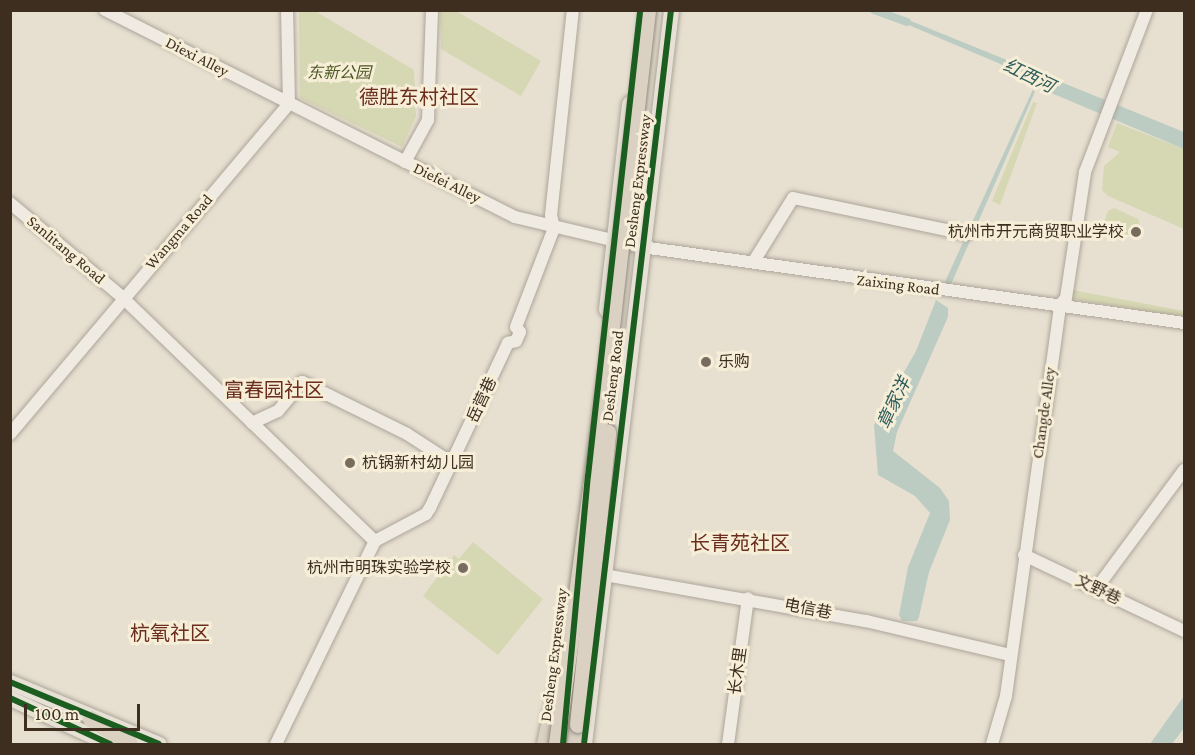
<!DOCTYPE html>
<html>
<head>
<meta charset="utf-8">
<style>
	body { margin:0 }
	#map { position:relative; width:1195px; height:755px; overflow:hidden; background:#e7e0d1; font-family:"Crimson Pro","Noto Sans SC",serif }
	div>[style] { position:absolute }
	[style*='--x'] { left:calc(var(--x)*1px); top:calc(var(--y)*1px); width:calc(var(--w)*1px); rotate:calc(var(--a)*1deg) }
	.green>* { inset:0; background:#d6d7b3 }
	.water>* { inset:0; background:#bcccc2 }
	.canal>* { height:8px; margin:-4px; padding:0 4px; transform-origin:4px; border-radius:4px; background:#bcccc2 }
	.roads { filter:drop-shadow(0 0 2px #ada599) drop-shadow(0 0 2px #ada599) }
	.minor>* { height:12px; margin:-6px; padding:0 6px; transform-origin:6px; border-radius:6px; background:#efebe3 }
	.major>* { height:15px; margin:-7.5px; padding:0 7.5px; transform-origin:7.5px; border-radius:7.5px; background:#e6e1d4 }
	.highway>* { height:16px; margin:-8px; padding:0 8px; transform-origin:8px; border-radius:8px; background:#dad1c2 }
	.bridges { filter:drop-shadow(0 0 2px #928b80) drop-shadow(0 0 2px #928b80) }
	.highway-bridge>* { height:16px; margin:-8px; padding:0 8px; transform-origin:8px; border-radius:8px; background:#dad1c2 }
	.cycleway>* { height:6px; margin:-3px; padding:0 3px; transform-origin:3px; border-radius:3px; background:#1b5e20 }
	.dots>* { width:16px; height:16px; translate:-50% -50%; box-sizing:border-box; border:3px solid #f7eed8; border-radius:50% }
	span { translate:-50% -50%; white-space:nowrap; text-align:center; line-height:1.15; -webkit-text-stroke:6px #f7eed8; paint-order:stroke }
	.street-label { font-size:16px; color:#3d2e20 }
	.park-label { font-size:16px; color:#4d5a26; font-style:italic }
	.poi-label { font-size:16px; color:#3d2e20 }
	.right { translate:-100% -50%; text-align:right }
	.left { translate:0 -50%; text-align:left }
	.water-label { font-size:18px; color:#2f5d5a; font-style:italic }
	.quarter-label { font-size:20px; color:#6b2e1e }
	.frame { position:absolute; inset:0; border:12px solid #3d2e20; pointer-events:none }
	.scale { position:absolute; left:24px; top:704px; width:116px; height:27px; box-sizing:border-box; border:3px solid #3d2e20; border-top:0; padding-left:8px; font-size:18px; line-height:21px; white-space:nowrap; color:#3d2e20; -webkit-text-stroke:4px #f7eed8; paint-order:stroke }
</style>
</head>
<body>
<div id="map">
	<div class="green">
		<div style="clip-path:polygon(299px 11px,315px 11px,414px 70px,416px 116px,402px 147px,300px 98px)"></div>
		<div style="clip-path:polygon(440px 11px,456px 11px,541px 61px,521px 96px,441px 49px)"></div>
		<div style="clip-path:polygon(1033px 102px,1037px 103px,1000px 205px,992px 201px)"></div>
		<div style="clip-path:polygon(1117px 123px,1184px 149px,1184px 229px,1108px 196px,1102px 190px,1104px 166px,1120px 152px,1108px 147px)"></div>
		<div style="clip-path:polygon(1114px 208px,1138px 219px,1140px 225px,1132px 237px,1110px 231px,1103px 225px,1108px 211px)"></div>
		<div style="clip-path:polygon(1072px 290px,1184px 311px,1184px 317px,1077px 300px,1071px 298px)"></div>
		<div style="clip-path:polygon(473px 542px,543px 599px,498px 655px,423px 596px,454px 555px,459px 559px)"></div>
	</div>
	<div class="water">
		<div style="clip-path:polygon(896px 15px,1184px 132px,1184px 149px,1037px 87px,956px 273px,947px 293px,938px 297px,1034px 87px,1033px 78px,897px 20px)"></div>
		<div style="clip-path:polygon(936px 300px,948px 308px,948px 317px,897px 432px,893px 451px,940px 488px,949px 501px,950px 520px,929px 572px,919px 617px,917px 621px,902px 621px,899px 615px,908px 567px,930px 513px,915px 496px,878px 475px,874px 425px,916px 351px)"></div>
		<div style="clip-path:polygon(1184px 696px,1184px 728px,1172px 744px,1150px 744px)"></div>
	</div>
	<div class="canal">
		<div style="--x:874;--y:10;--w:35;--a:20"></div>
	</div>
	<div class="roads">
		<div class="minor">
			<div style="--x:105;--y:10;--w:459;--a:26.8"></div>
			<div style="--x:515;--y:217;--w:130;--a:13.3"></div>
			<div style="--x:642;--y:247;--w:547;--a:7.98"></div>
			<div style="--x:405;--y:162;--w:48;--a:-61.3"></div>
			<div style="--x:428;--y:120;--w:110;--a:-87.9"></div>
			<div style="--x:10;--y:203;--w:146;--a:40"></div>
			<div style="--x:122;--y:297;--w:351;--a:44"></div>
			<div style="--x:754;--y:261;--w:74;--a:-58.2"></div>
			<div style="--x:793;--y:198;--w:177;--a:11.8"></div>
			<div style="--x:252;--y:423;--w:29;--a:-25"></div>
			<div style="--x:278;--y:411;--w:38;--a:-50"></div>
			<div style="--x:302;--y:382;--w:117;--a:26.3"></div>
			<div style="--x:407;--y:434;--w:54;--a:32.8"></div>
			<div style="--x:10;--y:434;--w:432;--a:-49.8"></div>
			<div style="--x:289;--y:104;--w:94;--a:-91.2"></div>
			<div style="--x:1024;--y:555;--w:177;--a:25.4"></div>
			<div style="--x:604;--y:575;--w:266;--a:10"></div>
			<div style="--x:866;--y:621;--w:148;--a:13.3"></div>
			<div style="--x:1096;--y:589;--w:148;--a:-53.5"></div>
			<div style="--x:276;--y:744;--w:226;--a:-64"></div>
			<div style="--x:375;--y:541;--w:58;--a:-27.9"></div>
			<div style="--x:426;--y:514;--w:7;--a:-56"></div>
			<div style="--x:430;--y:508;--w:183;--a:-64.7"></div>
			<div style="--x:508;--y:343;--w:8;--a:-14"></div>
			<div style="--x:516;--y:341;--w:10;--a:-66"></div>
			<div style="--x:520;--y:332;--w:6;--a:-129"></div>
			<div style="--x:516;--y:327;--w:106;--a:-69"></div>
			<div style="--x:554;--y:228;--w:13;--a:-103"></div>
			<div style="--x:551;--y:215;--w:206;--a:-83.9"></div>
			<div style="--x:728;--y:744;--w:147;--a:-82.2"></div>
			<div style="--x:992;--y:744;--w:50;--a:-73.7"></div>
			<div style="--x:1006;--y:696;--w:395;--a:-82.1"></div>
			<div style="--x:1060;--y:305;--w:9;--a:-49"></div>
			<div style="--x:1066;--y:298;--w:127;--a:-81.4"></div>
			<div style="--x:1085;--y:172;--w:173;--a:-69.1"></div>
		</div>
		<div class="major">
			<div style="--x:606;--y:309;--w:207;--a:-83.6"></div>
			<div style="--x:10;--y:682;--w:161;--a:22.6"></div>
			<div style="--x:10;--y:698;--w:110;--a:24.7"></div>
			<div style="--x:584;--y:744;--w:739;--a:-83.24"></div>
		</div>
		<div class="highway">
			<div style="--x:91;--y:719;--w:46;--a:32.7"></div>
			<div style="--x:545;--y:744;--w:52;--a:-77.8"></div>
			<div style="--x:575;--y:744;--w:19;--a:-81"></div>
		</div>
	</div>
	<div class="bridges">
		<div class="highway-bridge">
			<div style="--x:578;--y:725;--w:294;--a:-84.1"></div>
			<div style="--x:557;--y:744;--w:376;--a:-82.4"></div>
			<div style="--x:607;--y:371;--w:363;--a:-83.5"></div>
		</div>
	</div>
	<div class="cycleway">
		<div style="--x:10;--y:682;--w:161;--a:22.6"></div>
		<div style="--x:10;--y:698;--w:110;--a:24.7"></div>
		<div style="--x:563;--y:744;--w:269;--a:-84.7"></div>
		<div style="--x:588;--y:476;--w:469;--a:-83.6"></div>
		<div style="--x:584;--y:744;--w:739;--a:-83.24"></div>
	</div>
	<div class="dots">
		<div style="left:1136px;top:232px;background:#786c5e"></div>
		<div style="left:706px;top:362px;background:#786c5e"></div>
		<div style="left:350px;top:463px;background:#786c5e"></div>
		<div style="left:463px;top:568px;background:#786c5e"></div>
	</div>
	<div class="street-label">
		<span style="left:197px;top:57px;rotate:27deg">Diexi Alley</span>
		<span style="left:638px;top:181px;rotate:-83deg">Desheng Expressway</span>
		<span style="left:447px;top:183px;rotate:26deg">Diefei Alley</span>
		<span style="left:179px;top:232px;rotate:-49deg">Wangma Road</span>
		<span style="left:66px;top:250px;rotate:40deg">Sanlitang Road</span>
		<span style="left:898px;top:285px;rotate:7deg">Zaixing Road</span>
		<span style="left:613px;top:376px;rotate:-83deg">Desheng Road</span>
		<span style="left:482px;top:400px;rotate:-65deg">岳营巷</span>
		<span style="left:1044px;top:413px;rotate:-82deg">Changde Alley</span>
		<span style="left:1098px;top:590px;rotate:25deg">文野巷</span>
		<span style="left:808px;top:609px;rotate:11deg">电信巷</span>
		<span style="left:554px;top:655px;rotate:-83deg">Desheng Expressway</span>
		<span style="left:738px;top:671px;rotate:-82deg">长木里</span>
	</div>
	<div class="park-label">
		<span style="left:339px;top:73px">东新公园</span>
	</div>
	<div class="poi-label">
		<span class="right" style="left:1124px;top:232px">杭州市开元商贸职业学校</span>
		<span class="left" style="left:718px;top:362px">乐购</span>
		<span class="left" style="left:362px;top:463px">杭锅新村幼儿园</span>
		<span class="right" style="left:451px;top:568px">杭州市明珠实验学校</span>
	</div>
	<div class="water-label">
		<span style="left:1029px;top:76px;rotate:26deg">红西河</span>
		<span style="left:894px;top:403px;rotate:-65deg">章家洋</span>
	</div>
	<div class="quarter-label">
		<span style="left:419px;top:97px">德胜东村社区</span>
		<span style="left:274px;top:390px">富春园社区</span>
		<span style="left:740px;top:543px">长青苑社区</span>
		<span style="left:170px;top:633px">杭氧社区</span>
	</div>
	<div class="frame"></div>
	<div class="scale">100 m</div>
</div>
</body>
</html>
